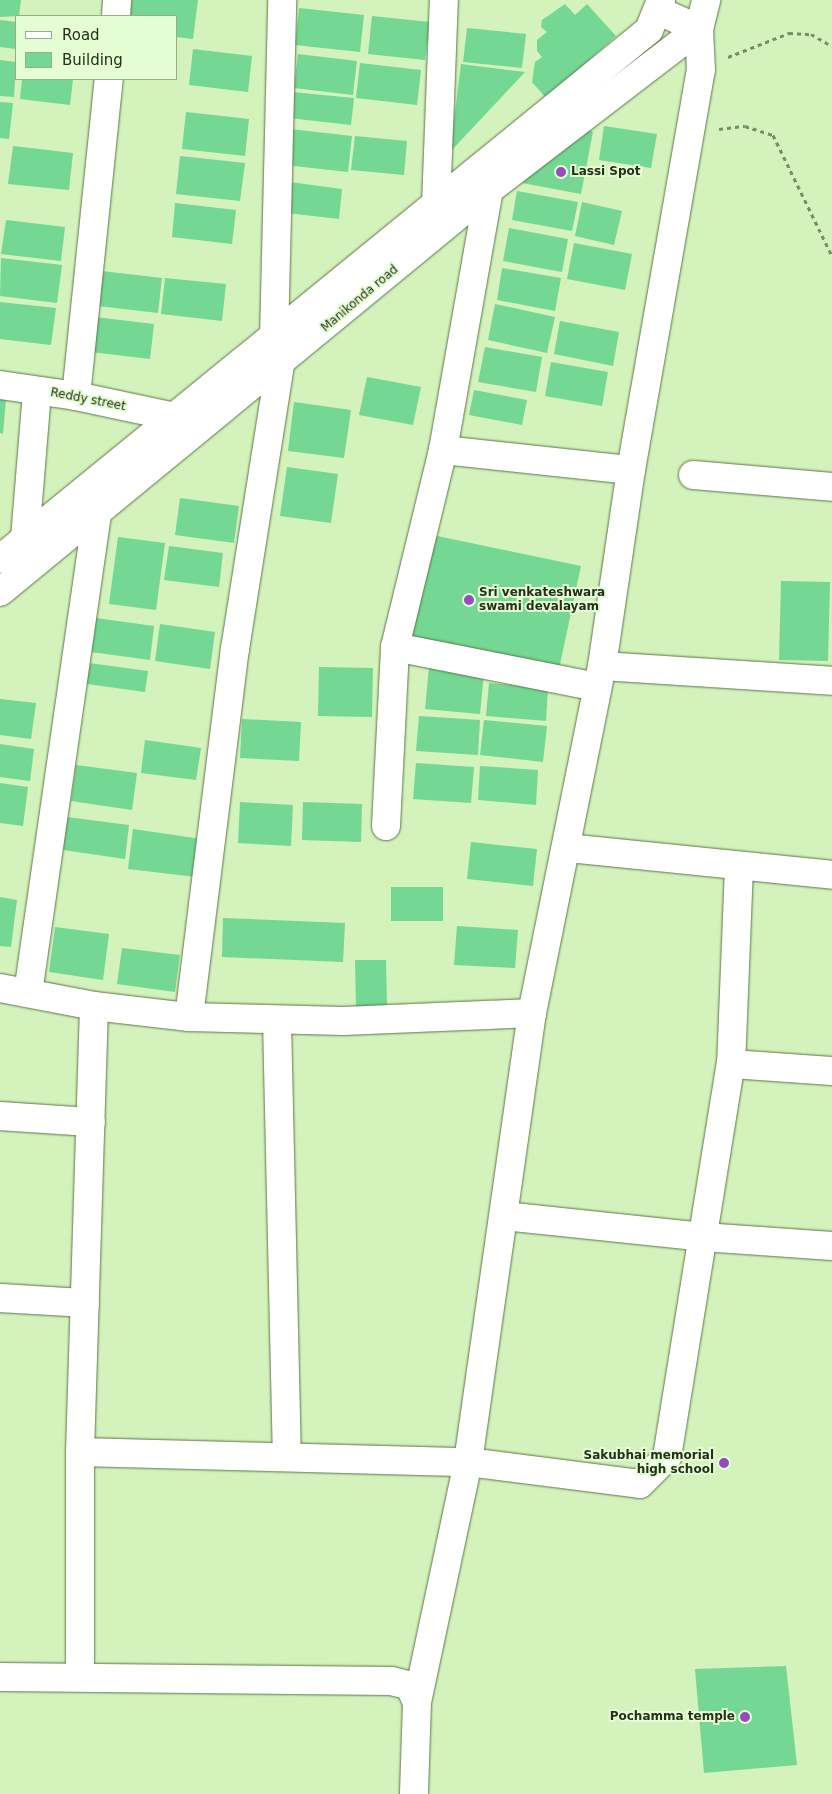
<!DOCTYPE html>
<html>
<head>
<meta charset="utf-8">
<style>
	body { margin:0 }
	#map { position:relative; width:832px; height:1794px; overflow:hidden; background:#d3f2bc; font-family:"DejaVu Sans",sans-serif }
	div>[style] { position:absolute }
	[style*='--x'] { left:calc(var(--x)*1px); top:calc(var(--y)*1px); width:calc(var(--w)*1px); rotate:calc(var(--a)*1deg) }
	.building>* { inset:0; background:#74d793 }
	.path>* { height:3px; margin-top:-1.5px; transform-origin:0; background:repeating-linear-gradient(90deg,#778c67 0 4px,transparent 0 8px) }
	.roads { filter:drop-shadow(0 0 1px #5c7747) drop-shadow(0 0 1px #5c7747) }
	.street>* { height:28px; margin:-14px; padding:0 14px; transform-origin:14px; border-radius:14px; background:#fff }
	.secondary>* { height:28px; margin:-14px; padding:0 14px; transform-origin:14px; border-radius:14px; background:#fff }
	.dots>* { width:14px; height:14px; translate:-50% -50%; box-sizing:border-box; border:2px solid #e4fdd2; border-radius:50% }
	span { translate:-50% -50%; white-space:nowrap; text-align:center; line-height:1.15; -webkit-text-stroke:4px #e4fdd2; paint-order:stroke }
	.poi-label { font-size:12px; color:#24301b; font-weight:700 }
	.left { translate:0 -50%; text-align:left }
	.right { translate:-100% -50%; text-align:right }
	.street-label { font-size:12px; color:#24301b }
	.legend { position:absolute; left:15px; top:15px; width:162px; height:65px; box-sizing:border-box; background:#e4fdd2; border:1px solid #97ab89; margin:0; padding:6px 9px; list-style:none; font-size:15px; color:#24301b }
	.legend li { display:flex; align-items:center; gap:10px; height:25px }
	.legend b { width:25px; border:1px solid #97ab89 }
</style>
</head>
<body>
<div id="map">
	<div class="building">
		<div style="clip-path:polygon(0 0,21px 0,19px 16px,0 17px)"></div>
		<div style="clip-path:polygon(132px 0,198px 0,193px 39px,176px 37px,176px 16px,130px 16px)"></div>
		<div style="clip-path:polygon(565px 4px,575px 15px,587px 4px,616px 36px,546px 98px,532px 82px,535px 62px,542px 57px,537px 51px,537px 40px,547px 32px,541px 27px,542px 20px)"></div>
		<div style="clip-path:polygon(299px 8px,364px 15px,360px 52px,295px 45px)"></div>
		<div style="clip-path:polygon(372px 16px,430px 22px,425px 60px,368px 54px)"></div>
		<div style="clip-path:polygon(0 20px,16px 22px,16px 49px,0 47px)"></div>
		<div style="clip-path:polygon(467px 28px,526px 34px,522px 68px,463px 62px)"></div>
		<div style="clip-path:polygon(193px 49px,252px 56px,248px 92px,189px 85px)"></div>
		<div style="clip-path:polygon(298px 54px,357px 61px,353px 95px,294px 88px)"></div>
		<div style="clip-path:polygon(0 60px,16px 62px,14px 97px,0 96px)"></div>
		<div style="clip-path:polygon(360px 63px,421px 70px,417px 105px,356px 98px)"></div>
		<div style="clip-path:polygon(461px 64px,525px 72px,450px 152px)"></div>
		<div style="clip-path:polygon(22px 79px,73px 79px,70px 105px,20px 99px)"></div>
		<div style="clip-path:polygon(292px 92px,354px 98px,351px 125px,289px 118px)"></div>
		<div style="clip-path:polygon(0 102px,13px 103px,9px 139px,0 138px)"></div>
		<div style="clip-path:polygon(186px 112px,249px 119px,245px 156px,182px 149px)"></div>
		<div style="clip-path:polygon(604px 126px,657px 134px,651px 168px,599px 160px)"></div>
		<div style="clip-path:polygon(582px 127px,593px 132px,581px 194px,522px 183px,527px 168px)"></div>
		<div style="clip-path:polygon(290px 129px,352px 136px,348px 172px,285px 165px)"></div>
		<div style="clip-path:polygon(355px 136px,407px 141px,404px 175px,351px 170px)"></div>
		<div style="clip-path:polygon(13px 146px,73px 153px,69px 190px,8px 184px)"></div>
		<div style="clip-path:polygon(180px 156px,245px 163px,240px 201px,176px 194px)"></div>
		<div style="clip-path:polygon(282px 181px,342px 189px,339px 219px,278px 212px)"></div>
		<div style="clip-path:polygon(517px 191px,578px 202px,572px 231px,512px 220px)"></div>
		<div style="clip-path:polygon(582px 202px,622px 211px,614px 245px,575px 236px)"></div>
		<div style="clip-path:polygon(175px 203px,236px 210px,232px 244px,172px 237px)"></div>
		<div style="clip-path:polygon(6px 220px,65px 227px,61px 261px,1px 254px)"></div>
		<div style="clip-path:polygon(509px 228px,568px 239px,562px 272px,503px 261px)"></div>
		<div style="clip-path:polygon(574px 243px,632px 254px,625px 290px,567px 279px)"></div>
		<div style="clip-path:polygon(1px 258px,62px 265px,57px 303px,0 296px)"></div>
		<div style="clip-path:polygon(502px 268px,561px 278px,555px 311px,497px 300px)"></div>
		<div style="clip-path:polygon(102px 271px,162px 278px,158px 313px,98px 306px)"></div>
		<div style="clip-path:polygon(165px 278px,226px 284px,222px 321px,161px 314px)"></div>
		<div style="clip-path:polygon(0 302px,56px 308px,51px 345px,0 339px)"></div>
		<div style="clip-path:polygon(495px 304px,555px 317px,547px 353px,488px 340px)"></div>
		<div style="clip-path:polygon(95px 317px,154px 324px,150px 359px,91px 352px)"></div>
		<div style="clip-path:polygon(560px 321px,619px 332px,613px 366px,554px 354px)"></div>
		<div style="clip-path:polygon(485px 347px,542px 357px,536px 392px,478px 382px)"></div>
		<div style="clip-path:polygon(551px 362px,608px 372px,602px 406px,545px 396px)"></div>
		<div style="clip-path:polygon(367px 377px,421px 387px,413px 425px,359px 415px)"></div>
		<div style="clip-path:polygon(474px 390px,527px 400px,522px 425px,469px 415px)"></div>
		<div style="clip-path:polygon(0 398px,6px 398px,3px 434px,0 433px)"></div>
		<div style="clip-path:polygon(294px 402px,351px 410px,344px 458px,288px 451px)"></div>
		<div style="clip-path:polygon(287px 467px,338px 474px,331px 523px,280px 516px)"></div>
		<div style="clip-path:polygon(180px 498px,239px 506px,234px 543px,175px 535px)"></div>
		<div style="clip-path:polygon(428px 534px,581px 566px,559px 669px,406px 637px)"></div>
		<div style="clip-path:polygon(118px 537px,165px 543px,156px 610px,109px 604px)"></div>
		<div style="clip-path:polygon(169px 546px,223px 553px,219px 587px,164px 580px)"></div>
		<div style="clip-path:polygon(781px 581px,830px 582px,828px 661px,779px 660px)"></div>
		<div style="clip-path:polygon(96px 618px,154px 626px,150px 660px,91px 652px)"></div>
		<div style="clip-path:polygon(160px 624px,215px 632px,210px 669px,155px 661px)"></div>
		<div style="clip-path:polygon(89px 663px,148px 671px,145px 692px,87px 684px)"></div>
		<div style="clip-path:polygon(319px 667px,373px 668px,372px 717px,318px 716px)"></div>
		<div style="clip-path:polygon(429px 667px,484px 673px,480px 714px,425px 709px)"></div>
		<div style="clip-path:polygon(489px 683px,548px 688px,546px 721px,486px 716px)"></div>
		<div style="clip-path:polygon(0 699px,36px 703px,31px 739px,0 735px)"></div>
		<div style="clip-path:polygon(419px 716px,480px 720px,478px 755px,416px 751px)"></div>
		<div style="clip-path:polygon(242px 719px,301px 722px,299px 761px,240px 758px)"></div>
		<div style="clip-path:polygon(484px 720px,547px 726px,543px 762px,480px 755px)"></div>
		<div style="clip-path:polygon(145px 740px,201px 748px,196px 780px,141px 773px)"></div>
		<div style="clip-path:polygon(0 744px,34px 749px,30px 781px,0 777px)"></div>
		<div style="clip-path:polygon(416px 763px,474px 767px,471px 803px,413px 799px)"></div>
		<div style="clip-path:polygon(76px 765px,137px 773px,132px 810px,71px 801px)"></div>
		<div style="clip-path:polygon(480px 766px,538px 770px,536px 805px,478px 800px)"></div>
		<div style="clip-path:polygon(0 783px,28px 787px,23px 826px,0 823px)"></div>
		<div style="clip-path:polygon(240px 802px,293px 805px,291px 846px,238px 843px)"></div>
		<div style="clip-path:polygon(303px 802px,362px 804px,361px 842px,302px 840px)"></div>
		<div style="clip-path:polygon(67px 817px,129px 825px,125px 859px,63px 850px)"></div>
		<div style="clip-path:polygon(133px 829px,201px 839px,196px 877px,128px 869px)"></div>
		<div style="clip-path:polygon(471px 842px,537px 849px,533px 886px,467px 879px)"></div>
		<div style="clip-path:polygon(391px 887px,443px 887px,443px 921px,391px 921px)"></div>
		<div style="clip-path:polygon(0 897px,17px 900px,11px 947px,0 946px)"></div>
		<div style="clip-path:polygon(223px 918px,345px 923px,343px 962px,222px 957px)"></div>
		<div style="clip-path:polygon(457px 926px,518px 930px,515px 968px,454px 965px)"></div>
		<div style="clip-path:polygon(55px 927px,109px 934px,103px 980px,49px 972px)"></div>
		<div style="clip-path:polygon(122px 948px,180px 955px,175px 992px,117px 984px)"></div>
		<div style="clip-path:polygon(355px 960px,386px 960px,387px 1006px,356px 1007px)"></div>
		<div style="clip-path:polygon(786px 1666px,797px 1765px,704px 1773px,695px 1669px)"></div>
	</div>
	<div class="path">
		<div style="--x:728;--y:57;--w:66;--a:-21.5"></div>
		<div style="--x:789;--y:33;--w:22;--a:3"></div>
		<div style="--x:811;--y:34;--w:24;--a:30"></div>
		<div style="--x:719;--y:129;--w:26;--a:-7"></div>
		<div style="--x:745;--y:126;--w:29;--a:18"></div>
		<div style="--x:773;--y:135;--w:135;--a:64"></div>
	</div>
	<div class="roads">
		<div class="street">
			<div style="--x:116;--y:16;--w:16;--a:-86"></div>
			<div style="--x:436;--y:205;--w:205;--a:-87.8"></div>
			<div style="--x:274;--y:338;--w:338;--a:-88.6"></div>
			<div style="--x:0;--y:385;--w:77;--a:8.2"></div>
			<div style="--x:76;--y:396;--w:101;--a:12"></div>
			<div style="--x:76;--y:396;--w:319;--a:-84.1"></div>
			<div style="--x:443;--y:450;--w:189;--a:6.1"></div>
			<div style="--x:693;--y:475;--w:140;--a:4.9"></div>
			<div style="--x:25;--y:538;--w:147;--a:-85.3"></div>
			<div style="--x:395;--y:647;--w:206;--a:11.2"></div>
			<div style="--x:602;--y:666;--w:230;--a:3.7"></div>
			<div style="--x:386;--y:826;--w:179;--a:-87.1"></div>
			<div style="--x:395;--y:647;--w:203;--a:-76.3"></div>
			<div style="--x:443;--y:450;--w:264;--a:-80"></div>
			<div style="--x:568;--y:848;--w:265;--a:5.8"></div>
			<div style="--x:739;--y:867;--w:197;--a:92.3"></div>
			<div style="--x:731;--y:1064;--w:101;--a:4"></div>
			<div style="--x:0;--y:988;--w:96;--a:10.8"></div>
			<div style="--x:94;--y:1006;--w:96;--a:6.6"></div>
			<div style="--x:189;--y:1017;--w:154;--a:1.5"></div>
			<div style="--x:343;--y:1021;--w:189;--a:-2.4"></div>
			<div style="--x:28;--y:993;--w:484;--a:-81.8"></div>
			<div style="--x:189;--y:1017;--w:371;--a:-82.9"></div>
			<div style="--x:235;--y:649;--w:288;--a:-81"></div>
			<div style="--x:277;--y:1021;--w:436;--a:88.7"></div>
			<div style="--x:0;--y:1116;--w:91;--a:3.8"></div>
			<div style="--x:504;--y:1216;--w:200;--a:6"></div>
			<div style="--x:703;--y:1237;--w:129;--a:4"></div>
			<div style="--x:0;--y:1298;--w:85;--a:3.4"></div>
			<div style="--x:80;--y:1452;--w:388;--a:1.5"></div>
			<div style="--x:468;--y:1462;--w:173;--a:7.3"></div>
			<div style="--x:640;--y:1484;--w:38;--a:-45"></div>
			<div style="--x:667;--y:1457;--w:398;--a:-80.8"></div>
			<div style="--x:80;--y:1676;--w:224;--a:-90"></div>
			<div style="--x:80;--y:1452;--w:446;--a:-88.2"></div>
			<div style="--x:0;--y:1677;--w:391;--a:0.6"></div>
			<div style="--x:391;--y:1681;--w:18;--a:13"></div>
			<div style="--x:409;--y:1685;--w:19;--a:65"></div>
			<div style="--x:417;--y:1702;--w:92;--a:91.9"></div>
			<div style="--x:417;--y:1702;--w:245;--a:-78"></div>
			<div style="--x:468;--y:1462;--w:454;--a:-81.9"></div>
			<div style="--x:532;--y:1013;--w:354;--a:-78.6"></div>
			<div style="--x:602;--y:666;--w:198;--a:-81.6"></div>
			<div style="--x:631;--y:470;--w:406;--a:-80.1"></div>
			<div style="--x:701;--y:70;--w:41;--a:-92.8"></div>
			<div style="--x:699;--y:29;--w:44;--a:-155.8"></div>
		</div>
		<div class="secondary">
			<div style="--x:0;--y:559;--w:837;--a:-39.18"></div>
			<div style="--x:649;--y:30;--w:32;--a:-68"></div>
			<div style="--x:0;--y:592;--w:633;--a:-39.42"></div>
			<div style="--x:489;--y:190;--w:265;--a:-37.5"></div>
			<div style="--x:699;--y:29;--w:30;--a:-76"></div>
		</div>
	</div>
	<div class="dots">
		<div style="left:561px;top:172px;background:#964bbd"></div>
		<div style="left:469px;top:600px;background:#964bbd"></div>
		<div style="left:724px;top:1463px;background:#964bbd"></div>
		<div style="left:745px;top:1717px;background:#964bbd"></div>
	</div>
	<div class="poi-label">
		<span class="left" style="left:571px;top:172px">Lassi Spot</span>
		<span class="left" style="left:479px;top:600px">Sri venkateshwara<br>swami devalayam</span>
		<span class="right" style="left:714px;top:1463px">Sakubhai memorial<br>high school</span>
		<span class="right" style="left:735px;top:1717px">Pochamma temple</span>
	</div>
	<div class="street-label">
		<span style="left:360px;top:299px;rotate:-40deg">Manikonda road</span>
		<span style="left:88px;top:400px;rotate:11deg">Reddy street</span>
	</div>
	<ul class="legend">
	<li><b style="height:6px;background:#fff"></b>Road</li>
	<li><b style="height:14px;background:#74d793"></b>Building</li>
	</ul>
</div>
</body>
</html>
